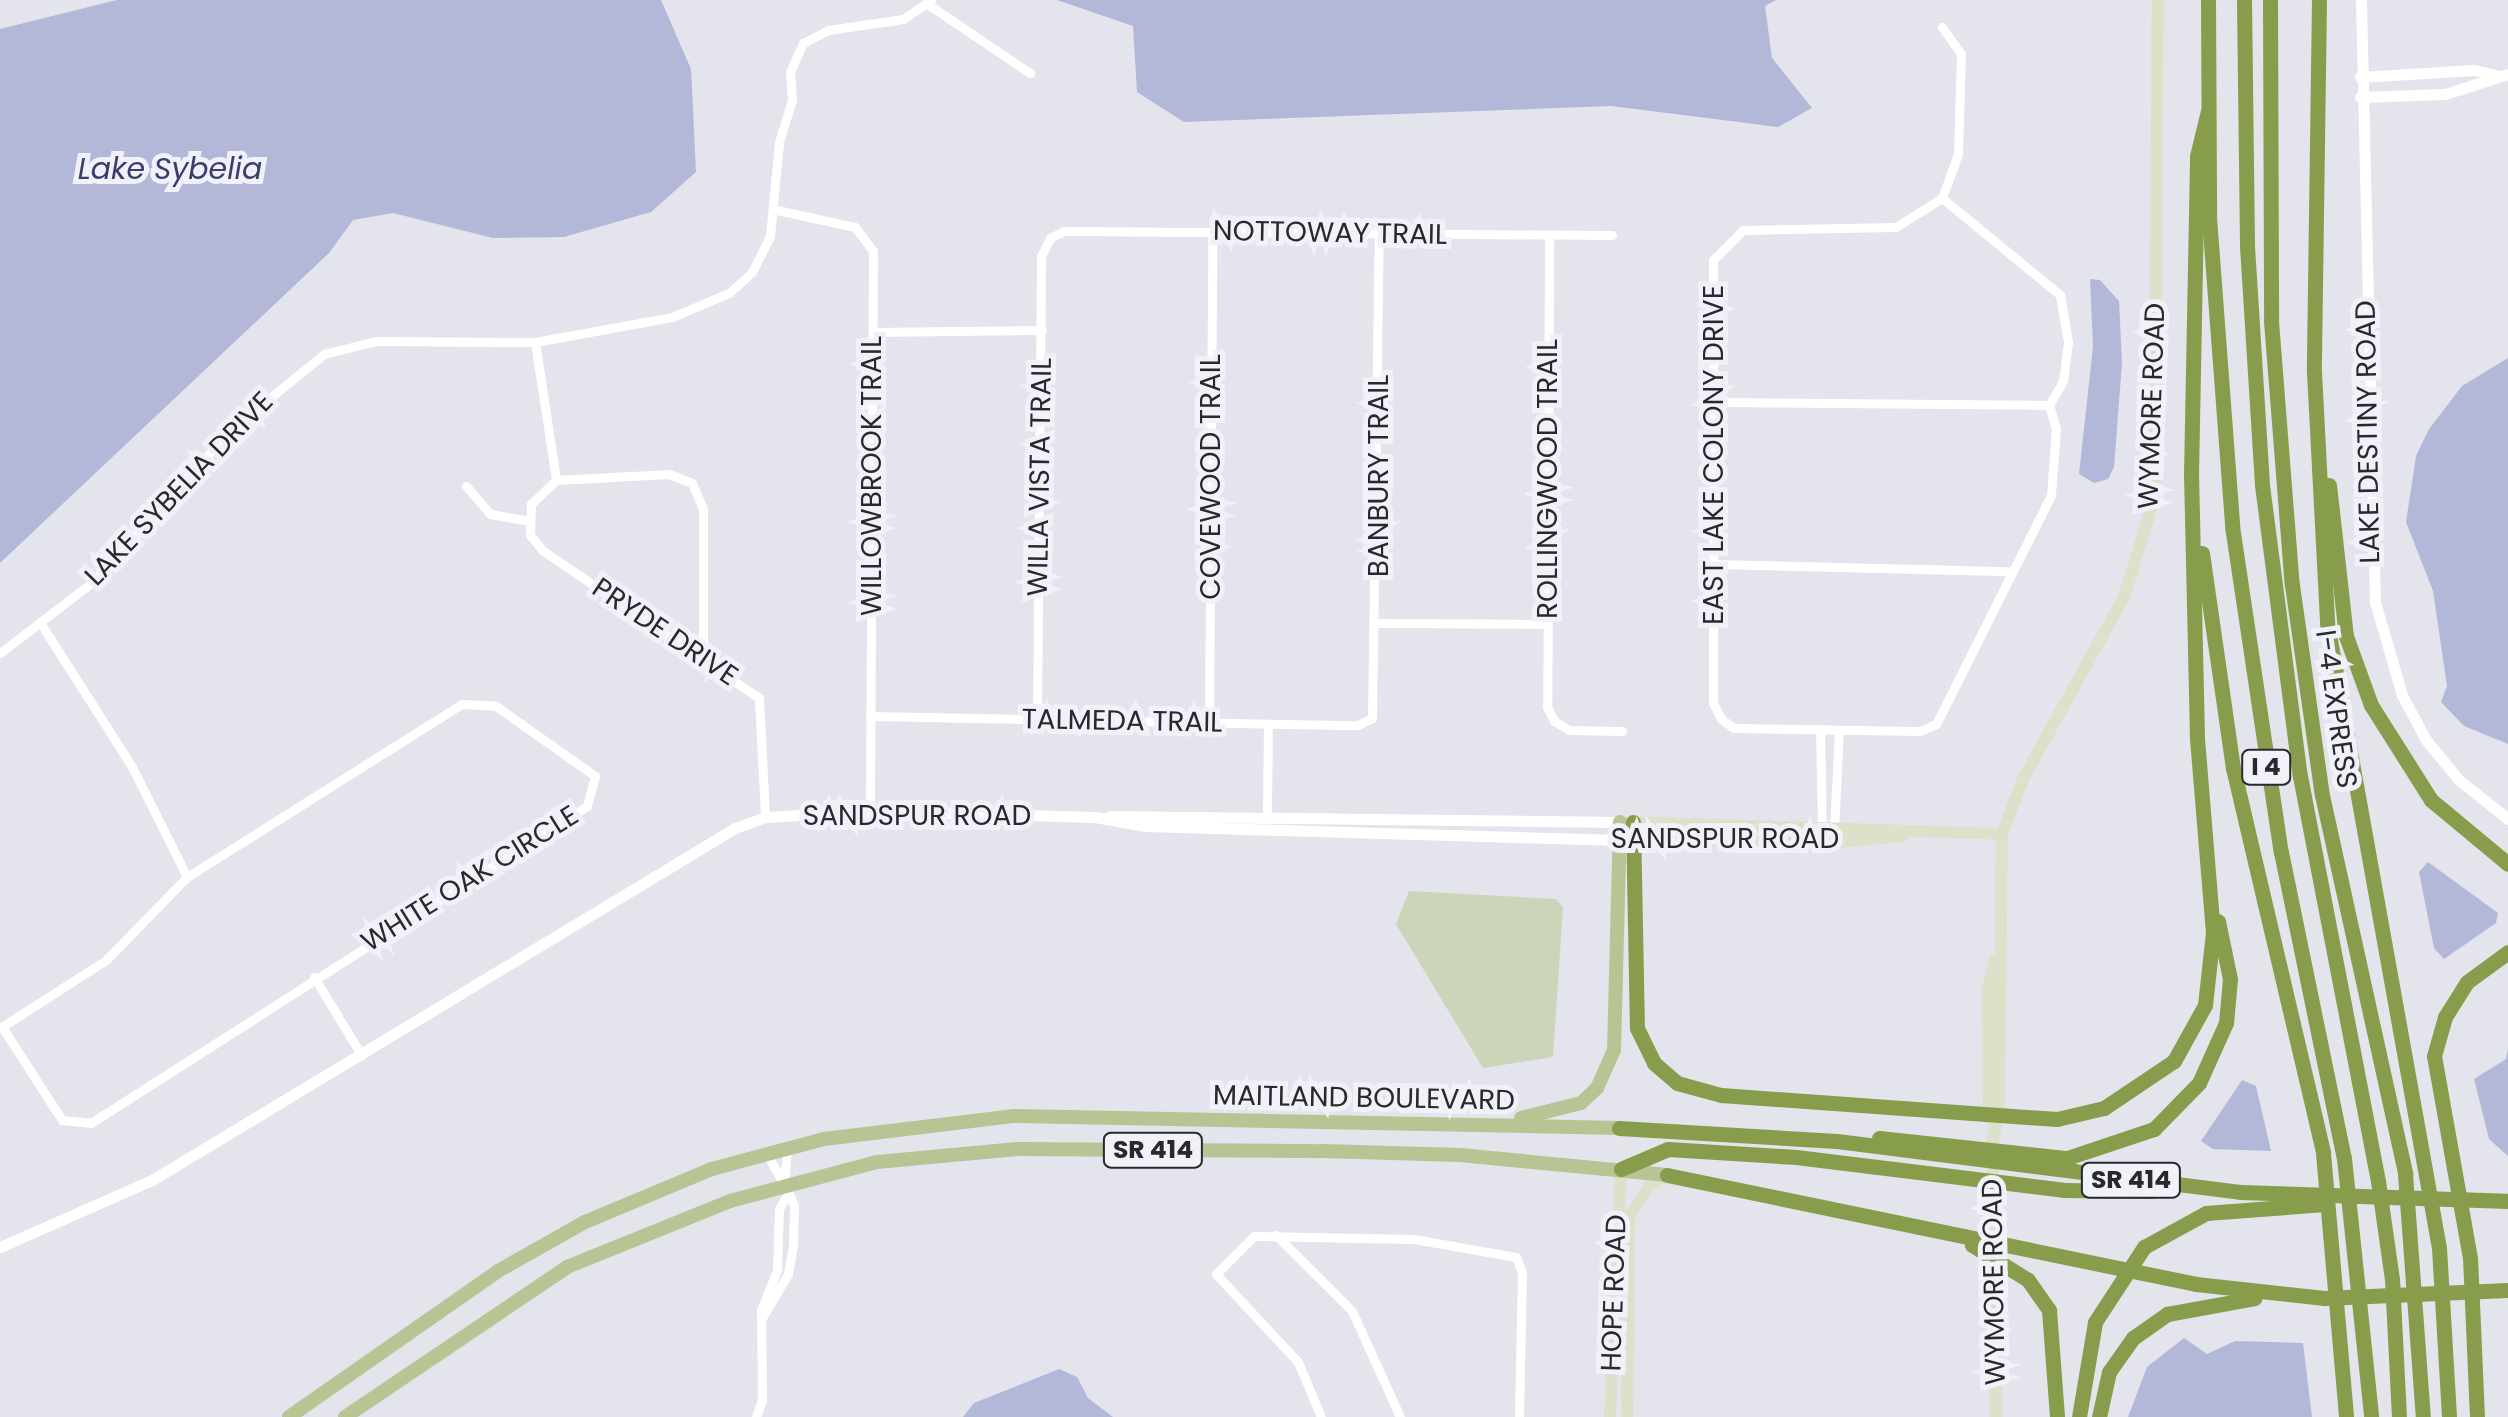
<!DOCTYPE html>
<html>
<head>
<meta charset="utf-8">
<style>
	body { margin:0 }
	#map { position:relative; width:2508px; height:1417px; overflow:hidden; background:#e3e4ec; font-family:Poppins,sans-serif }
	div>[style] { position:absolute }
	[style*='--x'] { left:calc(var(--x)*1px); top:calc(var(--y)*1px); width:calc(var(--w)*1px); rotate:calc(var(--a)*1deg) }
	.green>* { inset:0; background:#ccd5b9 }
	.water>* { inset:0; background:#b3b8d9 }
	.minor>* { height:9px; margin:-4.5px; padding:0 4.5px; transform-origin:4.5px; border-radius:4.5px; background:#fff }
	.tertiary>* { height:11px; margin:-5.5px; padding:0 5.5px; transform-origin:5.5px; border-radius:5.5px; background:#fff }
	.secondary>* { height:12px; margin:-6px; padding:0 6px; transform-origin:6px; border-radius:6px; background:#dbe2c9 }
	.primary>* { height:14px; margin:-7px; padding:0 7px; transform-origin:7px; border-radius:7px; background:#b7c494 }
	.motorway>* { height:15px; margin:-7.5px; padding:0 7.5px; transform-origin:7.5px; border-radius:7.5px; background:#879d4c }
	span { translate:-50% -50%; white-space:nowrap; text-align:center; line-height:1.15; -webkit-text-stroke:10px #f0f1f9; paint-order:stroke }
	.shield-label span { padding:2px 8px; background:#f0f1f9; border:2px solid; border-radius:8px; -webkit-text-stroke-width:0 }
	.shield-label { font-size:25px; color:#28292c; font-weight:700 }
	.street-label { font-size:28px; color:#28292c }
	.water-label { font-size:30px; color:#3a3e6b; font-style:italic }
</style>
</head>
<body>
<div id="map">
	<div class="green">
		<div style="clip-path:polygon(1409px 891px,1556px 899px,1563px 907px,1553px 1057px,1483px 1068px,1396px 924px)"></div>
	</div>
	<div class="water">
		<div style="clip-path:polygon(117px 0,661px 0,691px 69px,696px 172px,651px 212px,564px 237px,493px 238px,393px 213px,353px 220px,329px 253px,0 563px,0 29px)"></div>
		<div style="clip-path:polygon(1057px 0,1776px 0,1765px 6px,1772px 58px,1812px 108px,1778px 127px,1611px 106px,1184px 122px,1137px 92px,1133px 26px)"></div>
		<div style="clip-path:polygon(2090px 279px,2100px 280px,2119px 301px,2122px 363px,2114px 467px,2108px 479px,2094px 483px,2079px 474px,2093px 347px)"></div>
		<div style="clip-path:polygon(2508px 358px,2508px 744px,2464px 726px,2441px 702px,2447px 686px,2433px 591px,2406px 522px,2416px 456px,2429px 429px,2462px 386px)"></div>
		<div style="clip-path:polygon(2428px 862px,2498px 913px,2496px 923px,2444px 959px,2434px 948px,2419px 872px)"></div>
		<div style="clip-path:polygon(2508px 1049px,2508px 1156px,2489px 1139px,2474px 1079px,2506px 1059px)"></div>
		<div style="clip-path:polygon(2242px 1080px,2256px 1086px,2271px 1151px,2213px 1149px,2201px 1141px)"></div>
		<div style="clip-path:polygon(2184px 1338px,2207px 1354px,2235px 1341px,2303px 1343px,2312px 1417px,2128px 1417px,2147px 1367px)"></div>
		<div style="clip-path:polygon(1059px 1369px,1077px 1377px,1088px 1398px,1113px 1417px,963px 1417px,974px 1403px)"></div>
	</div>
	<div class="minor">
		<div style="--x:929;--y:5;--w:122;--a:34"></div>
		<div style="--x:1942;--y:27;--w:33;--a:55"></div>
		<div style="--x:1961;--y:54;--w:100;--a:91.7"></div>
		<div style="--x:1958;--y:154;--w:47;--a:110"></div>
		<div style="--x:1942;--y:198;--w:54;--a:147.8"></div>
		<div style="--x:1896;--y:227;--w:153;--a:178.9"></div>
		<div style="--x:1743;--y:230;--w:42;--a:135"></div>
		<div style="--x:1713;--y:260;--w:443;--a:90"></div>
		<div style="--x:1713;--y:703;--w:18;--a:63"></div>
		<div style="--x:1721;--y:719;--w:16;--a:35"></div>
		<div style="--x:1734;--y:728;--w:186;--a:0.9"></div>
		<div style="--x:1920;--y:731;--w:17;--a:-24"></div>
		<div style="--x:1936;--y:724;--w:256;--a:-63.3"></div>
		<div style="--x:2051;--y:495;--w:66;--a:-85.7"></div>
		<div style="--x:2056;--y:429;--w:25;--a:-106"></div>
		<div style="--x:1942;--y:198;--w:153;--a:39.4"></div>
		<div style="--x:2060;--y:295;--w:48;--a:80.3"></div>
		<div style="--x:2068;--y:342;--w:39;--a:97"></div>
		<div style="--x:2063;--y:381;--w:28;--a:120"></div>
		<div style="--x:777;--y:210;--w:80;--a:12.3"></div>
		<div style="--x:855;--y:227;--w:30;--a:53"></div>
		<div style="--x:873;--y:251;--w:560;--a:90.31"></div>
		<div style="--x:1549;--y:235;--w:472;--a:90.2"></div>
		<div style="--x:1547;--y:707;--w:16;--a:63"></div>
		<div style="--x:1554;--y:721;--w:17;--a:31"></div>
		<div style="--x:1569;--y:730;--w:53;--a:1.1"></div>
		<div style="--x:873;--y:332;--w:169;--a:-0.7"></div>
		<div style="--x:535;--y:342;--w:140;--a:81.3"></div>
		<div style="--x:1717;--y:402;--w:332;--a:0.5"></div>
		<div style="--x:556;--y:480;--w:35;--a:136"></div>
		<div style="--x:531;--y:504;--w:31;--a:92"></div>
		<div style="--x:530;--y:535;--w:19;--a:51"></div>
		<div style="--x:542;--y:550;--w:263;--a:34.3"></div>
		<div style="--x:759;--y:698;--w:119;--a:87.1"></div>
		<div style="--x:556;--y:480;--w:113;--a:-3"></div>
		<div style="--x:669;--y:474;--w:25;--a:21"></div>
		<div style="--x:692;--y:483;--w:28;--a:67"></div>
		<div style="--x:703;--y:509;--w:150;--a:90"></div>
		<div style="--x:466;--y:486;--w:37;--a:49"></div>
		<div style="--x:490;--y:514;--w:39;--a:10"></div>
		<div style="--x:1715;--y:564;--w:294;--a:1.4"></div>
		<div style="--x:1378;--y:623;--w:169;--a:0.3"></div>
		<div style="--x:41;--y:624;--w:169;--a:57.5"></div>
		<div style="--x:132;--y:767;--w:123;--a:63.4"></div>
		<div style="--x:0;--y:653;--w:113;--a:-37.5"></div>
		<div style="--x:90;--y:584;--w:210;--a:-47.5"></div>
		<div style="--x:232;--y:429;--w:119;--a:-39.2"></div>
		<div style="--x:324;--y:354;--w:54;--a:-14"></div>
		<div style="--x:376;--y:341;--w:159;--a:0.4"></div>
		<div style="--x:535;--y:342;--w:139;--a:-10.3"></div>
		<div style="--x:672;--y:317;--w:62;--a:-22.8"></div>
		<div style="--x:729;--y:293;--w:31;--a:-42"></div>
		<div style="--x:752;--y:272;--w:40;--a:-63.4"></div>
		<div style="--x:770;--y:236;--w:94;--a:-84.5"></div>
		<div style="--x:779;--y:142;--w:44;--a:-72.8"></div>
		<div style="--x:792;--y:100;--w:28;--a:-94"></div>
		<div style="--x:790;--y:72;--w:32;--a:-66"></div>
		<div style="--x:803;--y:43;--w:28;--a:-27"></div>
		<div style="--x:828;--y:30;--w:76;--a:-8.3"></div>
		<div style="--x:903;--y:19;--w:34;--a:-34"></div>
		<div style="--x:870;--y:716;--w:488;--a:1.1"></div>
		<div style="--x:1358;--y:725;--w:16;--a:-27"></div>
		<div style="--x:1372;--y:718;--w:484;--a:-89.2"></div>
		<div style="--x:1037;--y:719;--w:463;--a:-89.5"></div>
		<div style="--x:1041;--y:256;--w:20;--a:-63"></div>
		<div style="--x:1050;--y:238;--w:16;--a:-27"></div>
		<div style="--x:1064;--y:231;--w:548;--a:0.42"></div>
		<div style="--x:1209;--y:722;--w:490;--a:-89.6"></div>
		<div style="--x:1820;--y:729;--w:102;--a:88.9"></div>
		<div style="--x:1267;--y:814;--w:90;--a:-89.4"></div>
		<div style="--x:1834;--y:831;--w:101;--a:-87.2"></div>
		<div style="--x:314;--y:977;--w:92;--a:58.7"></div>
		<div style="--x:0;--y:1028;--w:126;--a:-32.7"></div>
		<div style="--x:106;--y:960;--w:116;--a:-45.7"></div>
		<div style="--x:187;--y:877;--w:325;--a:-32.2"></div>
		<div style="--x:462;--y:704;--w:34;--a:3"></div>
		<div style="--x:496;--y:706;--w:121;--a:35.3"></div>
		<div style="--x:595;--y:776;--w:31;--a:105"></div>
		<div style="--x:587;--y:806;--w:589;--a:147.42"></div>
		<div style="--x:91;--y:1123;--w:29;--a:-174"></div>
		<div style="--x:62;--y:1120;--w:111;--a:-122.8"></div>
		<div style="--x:766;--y:1152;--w:33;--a:61"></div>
		<div style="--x:1276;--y:1235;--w:107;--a:45"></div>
		<div style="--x:1352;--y:1311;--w:116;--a:65.6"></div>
		<div style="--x:762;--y:1318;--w:51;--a:-59.4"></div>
		<div style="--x:788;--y:1274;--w:29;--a:-80"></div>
		<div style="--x:793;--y:1245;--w:40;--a:-88.6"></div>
		<div style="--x:794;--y:1205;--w:24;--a:-114"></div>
		<div style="--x:784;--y:1183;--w:36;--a:-85"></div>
		<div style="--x:756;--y:1417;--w:18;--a:-71"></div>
		<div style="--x:762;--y:1400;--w:90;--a:-90.6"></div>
		<div style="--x:761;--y:1310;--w:43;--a:-68.2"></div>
		<div style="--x:777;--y:1270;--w:61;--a:-88.1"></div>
		<div style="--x:779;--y:1209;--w:14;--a:-60"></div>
		<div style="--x:1321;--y:1417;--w:60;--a:-112.7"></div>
		<div style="--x:1298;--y:1362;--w:120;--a:-133"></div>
		<div style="--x:1216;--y:1274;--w:54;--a:-45"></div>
		<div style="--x:1254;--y:1236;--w:160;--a:1.1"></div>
		<div style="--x:1414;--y:1239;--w:104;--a:10"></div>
		<div style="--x:1516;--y:1257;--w:17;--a:69"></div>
		<div style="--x:1522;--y:1273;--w:144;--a:91.2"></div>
	</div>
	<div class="tertiary">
		<div style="--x:2361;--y:0;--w:602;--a:88.67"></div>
		<div style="--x:2375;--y:602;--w:97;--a:73.8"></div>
		<div style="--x:2402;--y:695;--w:51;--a:61.9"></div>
		<div style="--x:2426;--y:740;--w:52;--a:50.5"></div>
		<div style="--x:2459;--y:780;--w:63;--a:38.5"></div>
		<div style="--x:2360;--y:77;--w:114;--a:-3.5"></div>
		<div style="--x:2474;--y:70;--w:26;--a:13"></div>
		<div style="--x:2360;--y:97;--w:85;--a:-2"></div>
		<div style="--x:2445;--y:94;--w:66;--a:-17.6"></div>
		<div style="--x:1110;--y:816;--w:510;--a:0.67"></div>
		<div style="--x:0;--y:1247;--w:166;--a:-23.8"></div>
		<div style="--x:152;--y:1180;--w:681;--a:-31.12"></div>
		<div style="--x:735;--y:828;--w:32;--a:-20"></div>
		<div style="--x:765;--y:817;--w:105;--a:-3.3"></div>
		<div style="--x:870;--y:811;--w:225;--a:1.5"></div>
		<div style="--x:1095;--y:817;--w:51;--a:10.2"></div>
		<div style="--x:1145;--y:826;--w:475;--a:1.7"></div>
	</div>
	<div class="secondary">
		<div style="--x:1624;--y:822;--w:378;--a:1.8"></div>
		<div style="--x:1624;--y:840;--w:204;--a:0.8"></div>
		<div style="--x:1828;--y:843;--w:75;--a:-5.3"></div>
		<div style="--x:1989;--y:1119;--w:132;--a:-90.4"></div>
		<div style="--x:1988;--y:987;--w:28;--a:-75"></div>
		<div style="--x:1992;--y:1147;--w:44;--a:-80.8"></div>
		<div style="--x:1999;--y:1104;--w:270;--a:-89.4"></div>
		<div style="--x:2002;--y:834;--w:59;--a:-69.1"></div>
		<div style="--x:2023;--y:779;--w:208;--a:-61"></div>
		<div style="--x:2124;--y:597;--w:106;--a:-72.9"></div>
		<div style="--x:2155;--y:496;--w:496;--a:-89.7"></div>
		<div style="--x:1992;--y:1154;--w:263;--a:89.1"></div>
		<div style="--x:1610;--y:1417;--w:248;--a:-87.5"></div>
		<div style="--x:1627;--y:1417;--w:200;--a:-89.4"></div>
		<div style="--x:1629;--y:1217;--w:38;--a:-57"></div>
		<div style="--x:1650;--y:1185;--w:20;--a:-30"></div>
	</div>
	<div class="primary">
		<div style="--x:1521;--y:1118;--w:62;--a:-14"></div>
		<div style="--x:1581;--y:1103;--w:22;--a:-43"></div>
		<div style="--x:1597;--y:1088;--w:42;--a:-65.9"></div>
		<div style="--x:1614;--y:1050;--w:228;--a:-88.5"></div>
		<div style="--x:289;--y:1417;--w:255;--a:-34.9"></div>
		<div style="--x:498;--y:1271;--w:100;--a:-29.4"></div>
		<div style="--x:585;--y:1222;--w:138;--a:-22.7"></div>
		<div style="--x:712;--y:1169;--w:116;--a:-15"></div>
		<div style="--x:824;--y:1139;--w:190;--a:-6.9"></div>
		<div style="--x:1013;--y:1116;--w:606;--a:1.13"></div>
		<div style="--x:345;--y:1417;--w:268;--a:-34"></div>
		<div style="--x:567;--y:1267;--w:176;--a:-22"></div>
		<div style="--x:730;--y:1201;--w:152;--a:-14.9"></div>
		<div style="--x:877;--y:1162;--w:141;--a:-5.3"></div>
		<div style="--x:1017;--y:1149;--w:306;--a:0.4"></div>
		<div style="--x:1323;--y:1151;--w:137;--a:1.7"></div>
		<div style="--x:1460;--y:1155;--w:208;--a:5.5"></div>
	</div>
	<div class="motorway">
		<div style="--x:2208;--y:0;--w:217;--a:89.7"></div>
		<div style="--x:2209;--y:217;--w:310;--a:85.7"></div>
		<div style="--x:2232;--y:526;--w:330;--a:81.5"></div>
		<div style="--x:2281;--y:852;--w:312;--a:78.4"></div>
		<div style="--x:2344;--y:1158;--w:260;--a:84"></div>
		<div style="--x:2244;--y:0;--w:246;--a:89.3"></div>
		<div style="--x:2247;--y:246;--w:239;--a:86.4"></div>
		<div style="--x:2262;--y:485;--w:293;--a:82.6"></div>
		<div style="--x:2300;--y:776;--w:412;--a:79.1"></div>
		<div style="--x:2378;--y:1181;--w:99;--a:81.9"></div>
		<div style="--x:2392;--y:1279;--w:138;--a:87.1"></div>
		<div style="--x:2270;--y:0;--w:321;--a:89.8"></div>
		<div style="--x:2271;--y:321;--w:265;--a:85.5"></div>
		<div style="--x:2292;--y:585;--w:212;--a:81.9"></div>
		<div style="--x:2322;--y:795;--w:388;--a:77.6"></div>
		<div style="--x:2405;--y:1174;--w:244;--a:85.8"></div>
		<div style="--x:2319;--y:0;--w:372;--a:90.8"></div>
		<div style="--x:2314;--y:372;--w:251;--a:87"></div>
		<div style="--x:2327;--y:623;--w:635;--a:79.84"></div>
		<div style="--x:2439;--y:1248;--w:169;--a:86.6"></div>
		<div style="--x:2329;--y:485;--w:152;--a:83.6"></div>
		<div style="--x:2346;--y:636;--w:73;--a:70.1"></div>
		<div style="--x:2371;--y:705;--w:112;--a:57.7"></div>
		<div style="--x:2431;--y:800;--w:100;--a:39.7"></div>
		<div style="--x:2202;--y:553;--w:217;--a:81.8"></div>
		<div style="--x:2233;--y:768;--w:395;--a:76.8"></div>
		<div style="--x:2323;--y:1153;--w:265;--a:85"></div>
		<div style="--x:1633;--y:822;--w:206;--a:88.9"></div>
		<div style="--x:1637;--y:1028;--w:39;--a:64"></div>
		<div style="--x:1654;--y:1063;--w:30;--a:41"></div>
		<div style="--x:1677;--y:1083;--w:46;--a:15.3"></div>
		<div style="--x:1721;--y:1095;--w:337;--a:4.1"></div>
		<div style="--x:2057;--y:1119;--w:48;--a:-13.2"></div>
		<div style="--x:2104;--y:1108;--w:84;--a:-33.9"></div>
		<div style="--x:2174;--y:1061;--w:64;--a:-61"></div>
		<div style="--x:2205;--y:1005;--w:72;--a:-83.7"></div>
		<div style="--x:2213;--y:933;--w:197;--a:-94.7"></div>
		<div style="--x:2197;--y:737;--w:262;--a:-91.3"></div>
		<div style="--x:2191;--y:475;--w:319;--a:-88.9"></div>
		<div style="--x:2197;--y:156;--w:46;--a:-76.3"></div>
		<div style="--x:1619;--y:1128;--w:218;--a:3.4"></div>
		<div style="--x:1837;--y:1141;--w:406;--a:7.2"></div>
		<div style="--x:2240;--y:1192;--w:268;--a:1.9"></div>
		<div style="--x:1879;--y:1138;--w:189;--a:6.1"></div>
		<div style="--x:2067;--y:1158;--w:92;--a:-18.4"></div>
		<div style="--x:2154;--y:1129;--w:64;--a:-45.6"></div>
		<div style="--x:2199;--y:1083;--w:66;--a:-65.8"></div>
		<div style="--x:2226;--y:1023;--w:44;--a:-84.8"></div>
		<div style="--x:2230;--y:979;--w:59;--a:-101.7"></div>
		<div style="--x:1621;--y:1169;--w:51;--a:-23.1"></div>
		<div style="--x:1668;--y:1149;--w:128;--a:3.6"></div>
		<div style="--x:1796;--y:1157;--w:269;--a:7"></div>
		<div style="--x:2063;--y:1190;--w:88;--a:0.7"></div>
		<div style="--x:1667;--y:1175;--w:540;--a:11.64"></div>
		<div style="--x:2196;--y:1284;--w:129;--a:6.2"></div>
		<div style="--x:2324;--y:1298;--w:184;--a:-2.5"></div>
		<div style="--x:1972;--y:1245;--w:66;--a:32"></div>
		<div style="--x:2028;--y:1280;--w:37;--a:55"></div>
		<div style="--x:2049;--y:1310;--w:107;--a:85.7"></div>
		<div style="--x:2079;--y:1417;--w:96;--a:-80.4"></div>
		<div style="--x:2095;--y:1322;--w:90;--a:-56.8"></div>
		<div style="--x:2144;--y:1247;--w:71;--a:-28.7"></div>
		<div style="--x:2206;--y:1213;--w:120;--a:-4.3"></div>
		<div style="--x:2099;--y:1417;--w:46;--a:-77.5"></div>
		<div style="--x:2109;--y:1372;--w:42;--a:-54.8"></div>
		<div style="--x:2133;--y:1338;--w:42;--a:-35.2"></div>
		<div style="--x:2167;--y:1314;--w:89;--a:-10.3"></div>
		<div style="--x:2477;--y:1417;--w:159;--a:-92.5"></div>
		<div style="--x:2470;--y:1258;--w:205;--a:-100.1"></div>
		<div style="--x:2434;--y:1056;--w:41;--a:-74.2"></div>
		<div style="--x:2445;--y:1017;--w:41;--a:-57.8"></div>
		<div style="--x:2467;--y:982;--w:51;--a:-36.2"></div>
	</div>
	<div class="shield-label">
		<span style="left:2266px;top:767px">I 4</span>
		<span style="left:1153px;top:1150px">SR 414</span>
		<span style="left:2131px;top:1180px">SR 414</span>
	</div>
	<div class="street-label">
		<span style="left:1330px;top:233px;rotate:1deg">NOTTOWAY TRAIL</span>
		<span style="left:2152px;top:406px;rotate:-88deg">WYMORE ROAD</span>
		<span style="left:2368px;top:432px;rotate:-91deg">LAKE DESTINY ROAD</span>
		<span style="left:1714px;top:455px;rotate:-90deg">EAST LAKE COLONY DRIVE</span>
		<span style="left:872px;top:476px;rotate:-90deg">WILLOWBROOK TRAIL</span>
		<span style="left:1379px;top:476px;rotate:-90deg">BANBURY TRAIL</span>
		<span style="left:1040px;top:477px;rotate:-89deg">WILLA VISTA TRAIL</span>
		<span style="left:1211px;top:477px;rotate:-90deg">COVEWOOD TRAIL</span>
		<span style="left:1548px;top:479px;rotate:-90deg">ROLLINGWOOD TRAIL</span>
		<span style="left:179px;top:489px;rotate:-46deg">LAKE SYBELIA DRIVE</span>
		<span style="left:665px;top:632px;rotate:34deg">PRYDE DRIVE</span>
		<span style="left:2336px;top:709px;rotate:82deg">I-4 EXPRESS</span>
		<span style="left:1122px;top:721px;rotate:1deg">TALMEDA TRAIL</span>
		<span style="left:917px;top:816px">SANDSPUR ROAD</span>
		<span style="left:1725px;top:839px">SANDSPUR ROAD</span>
		<span style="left:470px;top:879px;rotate:-32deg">WHITE OAK CIRCLE</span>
		<span style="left:1364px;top:1098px;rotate:1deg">MAITLAND BOULEVARD</span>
		<span style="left:1994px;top:1282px;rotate:-91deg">WYMORE ROAD</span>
		<span style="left:1614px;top:1293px;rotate:-88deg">HOPE ROAD</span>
	</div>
	<div class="water-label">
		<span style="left:170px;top:169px">Lake Sybelia</span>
	</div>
</div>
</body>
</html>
